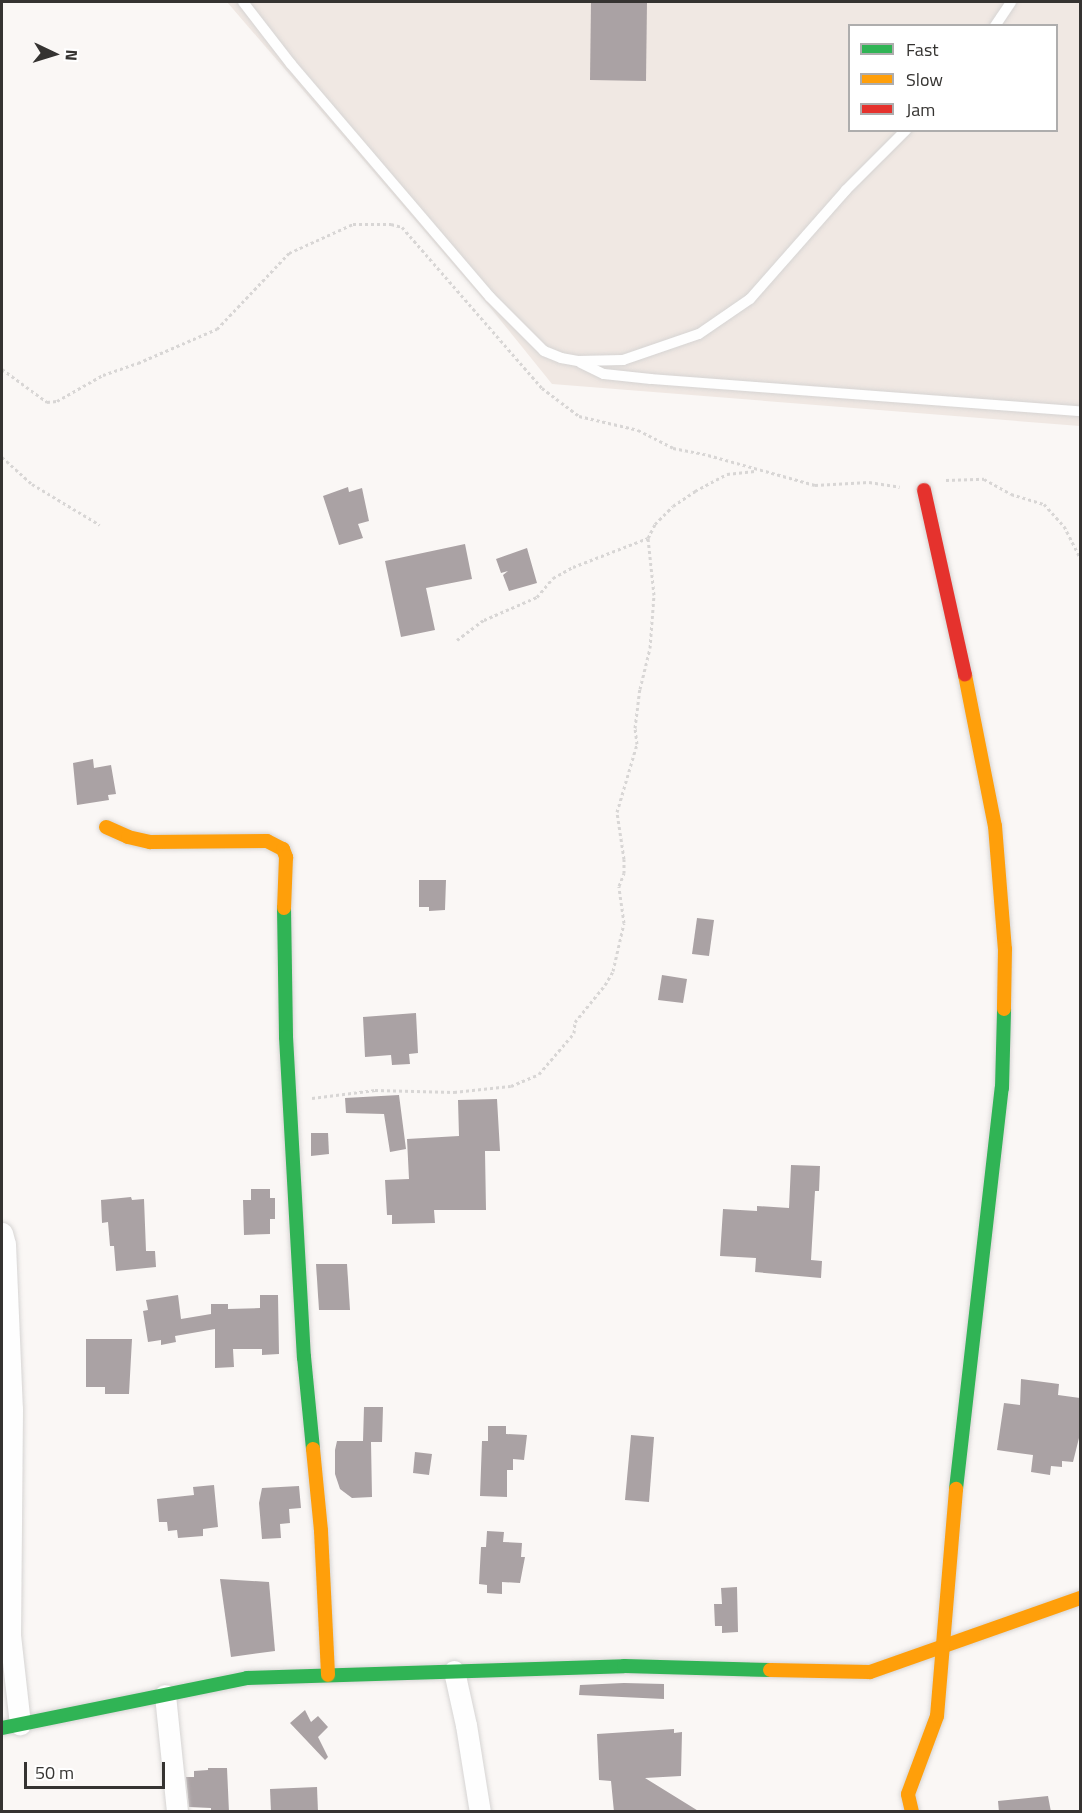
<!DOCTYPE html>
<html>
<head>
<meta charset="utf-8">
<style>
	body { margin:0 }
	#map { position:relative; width:1082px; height:1813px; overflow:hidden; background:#faf7f5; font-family:"Titillium Web",sans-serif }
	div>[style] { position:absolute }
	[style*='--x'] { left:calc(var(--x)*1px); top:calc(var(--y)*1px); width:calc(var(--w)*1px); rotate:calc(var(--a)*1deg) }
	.built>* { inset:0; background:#f0e8e3 }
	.building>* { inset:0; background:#aaa2a4 }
	.path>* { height:3px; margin-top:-1.5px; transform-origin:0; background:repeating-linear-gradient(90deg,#d8d6d5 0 3px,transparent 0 6px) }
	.roads { filter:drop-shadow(0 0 2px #d6d4d3) drop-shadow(0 0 2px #d6d4d3) }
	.lane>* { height:10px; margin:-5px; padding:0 5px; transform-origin:5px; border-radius:5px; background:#fefefe }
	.street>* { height:21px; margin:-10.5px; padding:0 10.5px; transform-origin:10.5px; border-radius:10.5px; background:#fefefe }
	.fast>* { height:14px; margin:-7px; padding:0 7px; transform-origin:7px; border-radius:7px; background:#30b455 }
	.slow>* { height:14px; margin:-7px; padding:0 7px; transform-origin:7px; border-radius:7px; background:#ff9f0a }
	.jam>* { height:14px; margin:-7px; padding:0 7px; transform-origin:7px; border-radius:7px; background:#e5322d }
	span { translate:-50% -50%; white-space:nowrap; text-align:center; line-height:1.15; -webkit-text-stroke:6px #fff; paint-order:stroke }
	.frame { position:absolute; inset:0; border:3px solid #353331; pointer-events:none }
	.legend { position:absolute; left:848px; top:24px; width:210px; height:108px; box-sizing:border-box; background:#fff; border:2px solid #aeadad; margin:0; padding:8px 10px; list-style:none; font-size:18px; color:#353331 }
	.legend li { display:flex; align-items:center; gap:12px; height:30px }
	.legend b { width:30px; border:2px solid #aeadad }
	.north { position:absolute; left:24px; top:24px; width:60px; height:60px; -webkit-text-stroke:4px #fff; paint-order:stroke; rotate:94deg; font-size:16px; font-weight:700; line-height:24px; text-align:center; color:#353331 }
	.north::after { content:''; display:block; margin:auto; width:21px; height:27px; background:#353331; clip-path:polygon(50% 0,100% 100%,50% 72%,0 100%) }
	.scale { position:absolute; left:24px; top:1762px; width:141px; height:27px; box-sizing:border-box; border:3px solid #353331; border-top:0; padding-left:8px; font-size:18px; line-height:21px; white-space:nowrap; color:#353331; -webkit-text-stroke:4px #fff; paint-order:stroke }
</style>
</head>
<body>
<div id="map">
	<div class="built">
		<div style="clip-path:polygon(evenodd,227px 2px,1080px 2px,1080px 426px,552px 384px,489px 306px,227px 2px,850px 26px,1056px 26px,1056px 130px,850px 130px,850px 26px)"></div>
	</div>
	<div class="building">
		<div style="clip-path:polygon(591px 2px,647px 2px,646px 81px,590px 80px)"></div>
		<div style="clip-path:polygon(348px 487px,349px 492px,362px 488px,369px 521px,358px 524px,363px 538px,339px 545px,323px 496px)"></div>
		<div style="clip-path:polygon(465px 544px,472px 579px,426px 588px,435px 630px,401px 637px,385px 561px)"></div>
		<div style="clip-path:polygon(527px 548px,537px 583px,509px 591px,503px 575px,508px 571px,501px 573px,496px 559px)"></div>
		<div style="clip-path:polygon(93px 759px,94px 768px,111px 765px,116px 794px,108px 795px,109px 800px,77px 805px,73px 763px)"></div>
		<div style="clip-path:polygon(419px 880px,446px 880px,445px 910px,429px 911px,429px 907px,419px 907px)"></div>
		<div style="clip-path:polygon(697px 918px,714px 920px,709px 956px,692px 954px)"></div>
		<div style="clip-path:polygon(662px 975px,687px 979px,683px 1003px,658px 1000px)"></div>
		<div style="clip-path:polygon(416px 1013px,418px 1053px,409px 1054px,410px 1064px,392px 1065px,391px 1055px,365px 1057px,363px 1017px)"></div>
		<div style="clip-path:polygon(399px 1095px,406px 1149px,390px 1152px,384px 1114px,346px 1113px,345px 1098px)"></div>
		<div style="clip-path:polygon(497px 1099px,500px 1151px,485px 1151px,486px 1210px,434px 1210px,435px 1223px,392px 1224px,392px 1215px,387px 1215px,385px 1180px,409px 1179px,407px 1139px,459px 1136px,458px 1100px)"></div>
		<div style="clip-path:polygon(311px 1133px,328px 1133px,329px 1154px,311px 1156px)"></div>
		<div style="clip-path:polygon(791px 1165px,820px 1166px,819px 1191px,815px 1191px,811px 1260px,822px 1261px,821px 1278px,755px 1272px,756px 1258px,720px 1256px,723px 1209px,757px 1211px,757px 1206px,789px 1208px)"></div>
		<div style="clip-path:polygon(251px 1189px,270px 1189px,270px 1198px,275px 1198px,275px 1219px,270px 1219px,270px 1234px,244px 1235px,243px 1200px,251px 1200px)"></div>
		<div style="clip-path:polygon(131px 1197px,132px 1200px,144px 1199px,146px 1251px,155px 1251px,156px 1267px,116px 1271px,114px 1246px,110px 1246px,108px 1222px,102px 1223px,101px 1200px)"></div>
		<div style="clip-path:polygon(316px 1264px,347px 1264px,350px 1310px,319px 1310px)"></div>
		<div style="clip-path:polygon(178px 1295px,181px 1319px,211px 1314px,211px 1304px,228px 1304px,228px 1309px,260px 1308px,260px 1295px,278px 1295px,279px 1354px,262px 1355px,262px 1349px,233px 1349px,234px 1367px,215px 1368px,215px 1329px,175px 1336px,176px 1342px,161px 1345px,161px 1340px,148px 1342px,143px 1311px,148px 1310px,146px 1300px)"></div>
		<div style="clip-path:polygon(86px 1339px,132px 1339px,129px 1394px,105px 1394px,105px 1387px,86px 1387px)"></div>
		<div style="clip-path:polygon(1021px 1379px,1059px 1384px,1058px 1395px,1080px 1398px,1080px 1434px,1073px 1462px,1062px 1461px,1062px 1467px,1051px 1466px,1050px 1475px,1031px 1472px,1033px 1455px,997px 1450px,1004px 1403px,1020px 1405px)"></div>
		<div style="clip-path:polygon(364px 1407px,383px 1407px,382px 1442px,371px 1442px,372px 1497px,352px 1498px,340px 1489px,335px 1474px,335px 1450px,337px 1441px,363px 1441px)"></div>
		<div style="clip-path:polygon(488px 1426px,506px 1426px,506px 1434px,527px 1435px,524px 1460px,513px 1459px,513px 1470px,507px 1470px,507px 1497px,480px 1496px,482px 1441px,488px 1441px)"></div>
		<div style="clip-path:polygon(631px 1435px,654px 1437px,649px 1502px,625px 1500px)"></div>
		<div style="clip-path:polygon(415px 1452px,432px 1454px,429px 1475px,413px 1473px)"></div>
		<div style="clip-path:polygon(214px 1485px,218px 1527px,203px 1529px,203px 1536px,178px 1538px,177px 1530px,168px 1531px,167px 1522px,159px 1522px,157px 1499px,194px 1495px,193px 1487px)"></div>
		<div style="clip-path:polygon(299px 1486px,301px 1508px,289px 1509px,290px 1523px,280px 1524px,281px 1538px,262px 1539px,259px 1503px,262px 1488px)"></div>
		<div style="clip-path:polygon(487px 1531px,504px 1532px,503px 1542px,522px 1543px,521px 1557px,525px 1557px,520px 1583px,502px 1582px,502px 1594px,487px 1593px,487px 1585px,479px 1584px,481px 1547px,486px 1547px)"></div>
		<div style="clip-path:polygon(220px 1579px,269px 1582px,275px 1651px,231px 1657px)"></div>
		<div style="clip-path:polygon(737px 1587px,738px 1632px,722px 1633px,722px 1626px,715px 1626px,714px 1604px,722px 1604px,721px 1588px)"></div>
		<div style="clip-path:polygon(624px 1683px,664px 1684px,664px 1699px,579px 1695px,580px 1685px)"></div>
		<div style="clip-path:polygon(305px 1710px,311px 1722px,318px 1716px,328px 1727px,318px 1737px,328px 1757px,325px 1760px,290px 1723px)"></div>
		<div style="clip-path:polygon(674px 1729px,674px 1733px,682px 1732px,681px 1776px,645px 1778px,700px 1812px,614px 1812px,611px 1781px,599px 1780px,597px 1734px)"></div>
		<div style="clip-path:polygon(208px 1768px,227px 1768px,229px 1812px,211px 1812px,211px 1808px,189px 1807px,186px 1777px,194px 1777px,194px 1771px,208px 1770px)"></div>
		<div style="clip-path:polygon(317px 1787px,318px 1812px,271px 1812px,270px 1789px)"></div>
		<div style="clip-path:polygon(1048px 1796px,1051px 1812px,999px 1812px,998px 1801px)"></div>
	</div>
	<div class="path">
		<div style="--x:2;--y:369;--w:56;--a:36.3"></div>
		<div style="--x:47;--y:402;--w:10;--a:-6"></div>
		<div style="--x:57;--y:401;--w:53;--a:-29.5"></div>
		<div style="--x:103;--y:375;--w:37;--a:-19"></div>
		<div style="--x:138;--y:363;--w:86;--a:-23.3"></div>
		<div style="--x:217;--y:329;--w:105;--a:-46.5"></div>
		<div style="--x:289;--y:253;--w:70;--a:-24.4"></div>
		<div style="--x:353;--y:224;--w:38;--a:0"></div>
		<div style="--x:391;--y:224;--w:11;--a:15"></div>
		<div style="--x:402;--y:227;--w:213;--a:49"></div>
		<div style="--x:542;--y:388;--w:46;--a:37.1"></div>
		<div style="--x:579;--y:416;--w:61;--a:13.3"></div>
		<div style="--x:638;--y:430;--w:39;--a:27"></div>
		<div style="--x:673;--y:448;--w:36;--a:11"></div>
		<div style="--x:708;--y:455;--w:111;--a:15.7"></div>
		<div style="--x:815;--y:485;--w:54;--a:-3.2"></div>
		<div style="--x:869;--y:482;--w:31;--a:9"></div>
		<div style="--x:2;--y:457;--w:40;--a:42"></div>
		<div style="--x:32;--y:484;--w:79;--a:31.1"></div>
		<div style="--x:946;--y:480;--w:38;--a:-2"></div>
		<div style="--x:984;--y:479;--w:31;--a:29"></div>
		<div style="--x:1011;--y:494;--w:34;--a:17"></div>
		<div style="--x:1044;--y:504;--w:30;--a:48"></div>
		<div style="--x:1064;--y:526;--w:36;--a:63"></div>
		<div style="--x:457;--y:640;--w:34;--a:-37"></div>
		<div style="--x:484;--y:620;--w:58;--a:-23.5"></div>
		<div style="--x:537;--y:597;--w:25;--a:-50"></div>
		<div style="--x:553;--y:578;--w:23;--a:-29"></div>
		<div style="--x:573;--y:567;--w:80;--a:-21.1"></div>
		<div style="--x:648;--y:538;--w:16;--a:-63"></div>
		<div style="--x:655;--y:524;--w:25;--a:-45"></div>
		<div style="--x:673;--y:506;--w:27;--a:-34"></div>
		<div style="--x:695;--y:491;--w:36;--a:-28"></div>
		<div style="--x:727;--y:474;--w:28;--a:-6"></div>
		<div style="--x:312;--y:1098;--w:64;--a:-7.2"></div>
		<div style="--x:375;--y:1090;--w:79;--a:1.5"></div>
		<div style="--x:454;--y:1092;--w:57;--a:-6"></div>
		<div style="--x:511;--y:1086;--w:30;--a:-23"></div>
		<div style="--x:539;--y:1074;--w:54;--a:-49.5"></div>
		<div style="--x:574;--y:1033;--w:11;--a:-85"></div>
		<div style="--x:575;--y:1022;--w:48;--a:-51"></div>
		<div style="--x:605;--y:985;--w:16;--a:-60"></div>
		<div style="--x:613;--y:971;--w:49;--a:-77.1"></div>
		<div style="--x:624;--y:923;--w:37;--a:-98"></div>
		<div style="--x:619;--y:886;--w:14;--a:-69"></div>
		<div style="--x:624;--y:873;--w:14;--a:-90"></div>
		<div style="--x:624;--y:859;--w:48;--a:-98.5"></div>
		<div style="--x:617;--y:812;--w:71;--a:-73.6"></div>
		<div style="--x:637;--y:744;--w:16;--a:-97"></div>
		<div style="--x:635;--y:728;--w:39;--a:-83"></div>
		<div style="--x:640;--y:689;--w:42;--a:-76.3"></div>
		<div style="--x:650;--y:648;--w:53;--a:-85.7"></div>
		<div style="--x:654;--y:595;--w:57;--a:-96"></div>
	</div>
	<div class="roads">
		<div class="lane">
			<div style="--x:243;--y:2;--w:78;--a:52.3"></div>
			<div style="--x:291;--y:64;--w:306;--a:49.5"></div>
			<div style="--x:490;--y:297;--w:76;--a:45"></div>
			<div style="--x:544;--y:351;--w:18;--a:22"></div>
			<div style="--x:561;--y:358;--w:17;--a:10"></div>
			<div style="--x:578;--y:361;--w:45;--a:-1.3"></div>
			<div style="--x:623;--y:360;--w:80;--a:-18.9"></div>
			<div style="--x:699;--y:334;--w:62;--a:-34.5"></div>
			<div style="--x:750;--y:299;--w:145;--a:-48.6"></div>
			<div style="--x:846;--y:190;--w:85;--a:-45"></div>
			<div style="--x:995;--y:26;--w:29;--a:-56"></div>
			<div style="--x:581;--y:363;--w:25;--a:26"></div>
			<div style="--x:604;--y:374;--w:47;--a:6.1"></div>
			<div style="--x:651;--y:379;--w:430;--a:4.3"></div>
		</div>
		<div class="street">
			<div style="--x:2;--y:1233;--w:11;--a:75"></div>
			<div style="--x:5;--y:1244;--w:165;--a:87.6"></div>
			<div style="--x:12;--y:1409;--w:226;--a:90.5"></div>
			<div style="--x:10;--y:1635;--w:90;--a:83.6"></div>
			<div style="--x:454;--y:1671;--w:55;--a:77.5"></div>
			<div style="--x:466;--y:1725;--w:88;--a:80.9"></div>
			<div style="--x:165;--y:1695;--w:118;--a:84.1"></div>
		</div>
		<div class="fast">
			<div style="--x:284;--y:908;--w:129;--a:89.1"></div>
			<div style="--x:286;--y:1037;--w:321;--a:86.8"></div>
			<div style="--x:304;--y:1357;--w:92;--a:84.4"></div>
			<div style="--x:956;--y:1489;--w:404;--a:-83.5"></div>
			<div style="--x:1002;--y:1088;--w:79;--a:-88.5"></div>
			<div style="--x:2;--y:1728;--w:250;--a:-11.5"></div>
			<div style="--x:247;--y:1678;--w:377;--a:-1.8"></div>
			<div style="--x:624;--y:1666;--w:146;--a:1.6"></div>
		</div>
		<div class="slow">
			<div style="--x:965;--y:675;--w:154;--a:78.8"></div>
			<div style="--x:995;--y:826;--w:123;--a:85.4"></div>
			<div style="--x:1005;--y:949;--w:60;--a:91"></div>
			<div style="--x:106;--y:827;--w:24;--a:24"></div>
			<div style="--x:128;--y:837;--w:23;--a:13"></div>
			<div style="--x:150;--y:842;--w:117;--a:-0.5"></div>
			<div style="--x:267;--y:841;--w:18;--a:27"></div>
			<div style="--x:283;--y:849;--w:9;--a:69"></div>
			<div style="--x:286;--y:857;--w:51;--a:92.2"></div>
			<div style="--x:313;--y:1449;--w:82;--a:84.4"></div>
			<div style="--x:321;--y:1531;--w:144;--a:87.2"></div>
			<div style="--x:770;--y:1670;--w:100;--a:1.1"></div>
			<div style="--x:870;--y:1672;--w:223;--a:-19.4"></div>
			<div style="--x:912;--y:1812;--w:18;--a:-103"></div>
			<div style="--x:908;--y:1794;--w:83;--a:-69.6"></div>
			<div style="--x:937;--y:1716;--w:228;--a:-85.2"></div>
		</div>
		<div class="jam">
			<div style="--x:924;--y:490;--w:189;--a:77.5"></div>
		</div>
	</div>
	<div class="frame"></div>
	<ul class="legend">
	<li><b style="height:8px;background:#30b455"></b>Fast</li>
	<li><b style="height:8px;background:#ff9f0a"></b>Slow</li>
	<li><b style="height:8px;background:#e5322d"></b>Jam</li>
	</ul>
	<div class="north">N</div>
	<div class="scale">50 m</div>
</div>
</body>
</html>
